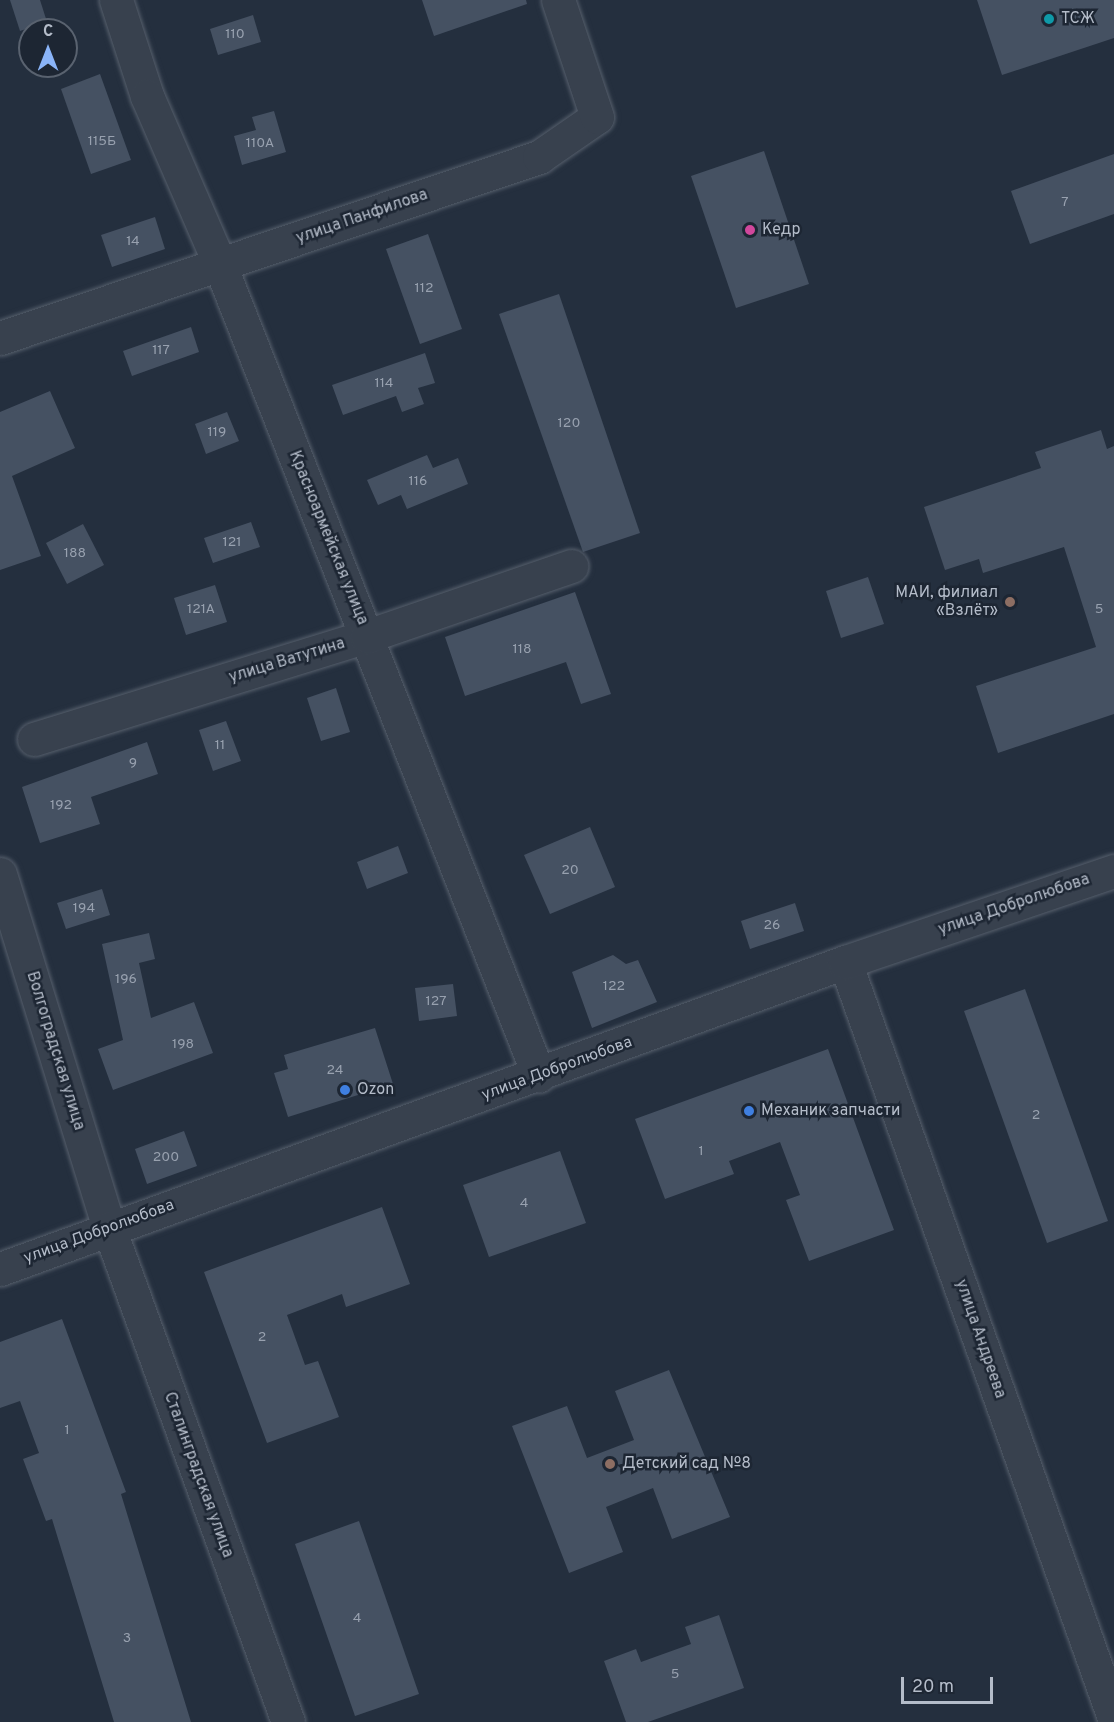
<!DOCTYPE html>
<html>
<head>
<meta charset="utf-8">
<style>
	body { margin:0 }
	#map { position:relative; width:1114px; height:1722px; overflow:hidden; background:#242f3e; font-family:Overpass,sans-serif }
	div>[style] { position:absolute }
	[style*='--x'] { left:calc(var(--x)*1px); top:calc(var(--y)*1px); width:calc(var(--w)*1px); rotate:calc(var(--a)*1deg) }
	.building>* { inset:0; background:#455162 }
	.roads { filter:drop-shadow(0 0 2px #565f6c) drop-shadow(0 0 2px #565f6c) }
	.minor>* { height:33px; margin:-16.5px; padding:0 16.5px; transform-origin:16.5px; border-radius:16.5px; background:#38414e }
	.dots>* { width:16px; height:16px; translate:-50% -50%; box-sizing:border-box; border:3px solid #1d2633; border-radius:50% }
	span { translate:-50% -50%; white-space:nowrap; text-align:center; line-height:1.15; -webkit-text-stroke:5px #1d2633; paint-order:stroke }
	.number-label { font-size:14px; color:#98a1af }
	.number-label span { -webkit-text-stroke-width:0 }
	.poi-label { font-size:16px; color:#b4bcc9 }
	.left { translate:0 -50%; text-align:left }
	.right { translate:-100% -50%; text-align:right }
	.street-label { font-size:16px; color:#b4bcc9 }
	.north { position:absolute; left:18px; top:18px; width:60px; height:60px; box-sizing:border-box; background:#1d2633; border:2px solid #59626f; border-radius:50%; rotate:0deg; font-size:16px; font-weight:700; line-height:24px; text-align:center; color:#b4bcc9 }
	.north::after { content:''; display:block; margin:auto; width:21px; height:27px; background:#8ab4f8; clip-path:polygon(50% 0,100% 100%,50% 72%,0 100%) }
	.scale { position:absolute; left:901px; top:1677px; width:92px; height:27px; box-sizing:border-box; border:3px solid #b4bcc9; border-top:0; padding-left:8px; font-size:18px; line-height:21px; white-space:nowrap; color:#b4bcc9; -webkit-text-stroke:4px #1d2633; paint-order:stroke }
</style>
</head>
<body>
<div id="map">
	<div class="building">
		<div style="clip-path:polygon(10px 0,40px 0,47px 22px,20px 31px)"></div>
		<div style="clip-path:polygon(422px 0,526px 0,527px 4px,434px 36px)"></div>
		<div style="clip-path:polygon(977px 0,1114px 0,1114px 38px,1002px 75px)"></div>
		<div style="clip-path:polygon(253px 15px,261px 42px,218px 55px,210px 29px)"></div>
		<div style="clip-path:polygon(100px 74px,131px 160px,91px 174px,61px 89px)"></div>
		<div style="clip-path:polygon(274px 111px,286px 152px,242px 165px,234px 136px,256px 130px,252px 117px)"></div>
		<div style="clip-path:polygon(764px 151px,809px 284px,736px 308px,691px 176px)"></div>
		<div style="clip-path:polygon(1114px 154px,1114px 214px,1030px 244px,1011px 191px)"></div>
		<div style="clip-path:polygon(155px 217px,165px 249px,112px 267px,101px 235px)"></div>
		<div style="clip-path:polygon(428px 234px,462px 329px,420px 344px,386px 249px)"></div>
		<div style="clip-path:polygon(559px 294px,640px 533px,583px 552px,499px 314px)"></div>
		<div style="clip-path:polygon(191px 327px,199px 352px,132px 376px,123px 351px)"></div>
		<div style="clip-path:polygon(425px 353px,435px 383px,418px 388px,424px 404px,402px 412px,396px 396px,343px 415px,332px 385px)"></div>
		<div style="clip-path:polygon(50px 391px,75px 448px,12px 476px,41px 556px,0 570px,0 412px)"></div>
		<div style="clip-path:polygon(227px 412px,239px 441px,206px 454px,195px 424px)"></div>
		<div style="clip-path:polygon(1101px 430px,1107px 449px,1114px 446px,1114px 714px,998px 753px,976px 686px,1096px 647px,1064px 547px,983px 573px,979px 559px,945px 570px,924px 507px,1041px 468px,1035px 452px)"></div>
		<div style="clip-path:polygon(427px 455px,433px 468px,458px 458px,468px 484px,407px 509px,401px 495px,378px 505px,367px 480px)"></div>
		<div style="clip-path:polygon(251px 522px,260px 547px,213px 563px,204px 538px)"></div>
		<div style="clip-path:polygon(83px 524px,104px 565px,67px 584px,46px 543px)"></div>
		<div style="clip-path:polygon(868px 577px,884px 624px,841px 638px,826px 591px)"></div>
		<div style="clip-path:polygon(215px 585px,227px 622px,186px 635px,174px 598px)"></div>
		<div style="clip-path:polygon(575px 592px,611px 694px,581px 704px,566px 662px,465px 696px,445px 637px)"></div>
		<div style="clip-path:polygon(336px 688px,350px 732px,321px 741px,307px 698px)"></div>
		<div style="clip-path:polygon(226px 721px,241px 761px,213px 771px,199px 730px)"></div>
		<div style="clip-path:polygon(147px 742px,158px 774px,91px 797px,100px 824px,40px 843px,22px 787px)"></div>
		<div style="clip-path:polygon(590px 827px,615px 887px,550px 914px,524px 855px)"></div>
		<div style="clip-path:polygon(398px 846px,408px 873px,367px 889px,357px 862px)"></div>
		<div style="clip-path:polygon(102px 889px,110px 915px,66px 929px,57px 903px)"></div>
		<div style="clip-path:polygon(795px 903px,804px 931px,750px 949px,741px 921px)"></div>
		<div style="clip-path:polygon(149px 933px,155px 959px,139px 963px,151px 1018px,194px 1002px,213px 1053px,113px 1090px,98px 1049px,123px 1040px,102px 944px)"></div>
		<div style="clip-path:polygon(613px 955px,626px 964px,638px 960px,657px 1002px,592px 1028px,572px 972px)"></div>
		<div style="clip-path:polygon(453px 984px,457px 1016px,419px 1021px,415px 988px)"></div>
		<div style="clip-path:polygon(1025px 989px,1108px 1221px,1047px 1243px,964px 1011px)"></div>
		<div style="clip-path:polygon(375px 1028px,393px 1084px,288px 1117px,274px 1073px,288px 1069px,284px 1055px)"></div>
		<div style="clip-path:polygon(828px 1049px,894px 1230px,809px 1261px,786px 1200px,800px 1195px,780px 1142px,729px 1161px,734px 1174px,665px 1199px,635px 1119px)"></div>
		<div style="clip-path:polygon(184px 1131px,197px 1166px,147px 1184px,135px 1149px)"></div>
		<div style="clip-path:polygon(560px 1151px,586px 1223px,489px 1257px,463px 1185px)"></div>
		<div style="clip-path:polygon(382px 1207px,410px 1284px,346px 1307px,342px 1294px,287px 1315px,305px 1365px,318px 1361px,339px 1417px,267px 1443px,204px 1272px)"></div>
		<div style="clip-path:polygon(62px 1319px,126px 1492px,121px 1494px,191px 1722px,114px 1722px,52px 1519px,46px 1521px,23px 1459px,39px 1453px,20px 1401px,0 1408px,0 1342px)"></div>
		<div style="clip-path:polygon(669px 1370px,730px 1517px,672px 1539px,653px 1488px,606px 1507px,623px 1552px,569px 1573px,512px 1426px,567px 1406px,587px 1458px,634px 1440px,615px 1391px)"></div>
		<div style="clip-path:polygon(359px 1521px,419px 1694px,355px 1716px,295px 1544px)"></div>
		<div style="clip-path:polygon(719px 1615px,744px 1688px,648px 1722px,626px 1722px,604px 1661px,636px 1649px,641px 1662px,691px 1644px,685px 1627px)"></div>
	</div>
	<div class="roads">
		<div class="minor">
			<div style="--x:116;--y:0;--w:101;--a:72.1"></div>
			<div style="--x:147;--y:96;--w:184;--a:66.6"></div>
			<div style="--x:220;--y:265;--w:871;--a:68.53"></div>
			<div style="--x:0;--y:338;--w:569;--a:-18.56"></div>
			<div style="--x:539;--y:157;--w:70;--a:-34.6"></div>
			<div style="--x:597;--y:117;--w:123;--a:-108.4"></div>
			<div style="--x:34;--y:739;--w:349;--a:-17.2"></div>
			<div style="--x:367;--y:636;--w:216;--a:-18.9"></div>
			<div style="--x:0;--y:874;--w:370;--a:72.9"></div>
			<div style="--x:109;--y:1228;--w:525;--a:70.08"></div>
			<div style="--x:845;--y:962;--w:802;--a:70.41"></div>
			<div style="--x:0;--y:1269;--w:899;--a:-19.97"></div>
			<div style="--x:845;--y:962;--w:284;--a:-18.7"></div>
		</div>
	</div>
	<div class="dots">
		<div style="left:1049px;top:19px;background:#0f9aa8"></div>
		<div style="left:750px;top:230px;background:#d1479c"></div>
		<div style="left:1010px;top:602px;background:#8d6e63"></div>
		<div style="left:345px;top:1090px;background:#3f7fe0"></div>
		<div style="left:749px;top:1111px;background:#3f7fe0"></div>
		<div style="left:610px;top:1464px;background:#8d6e63"></div>
	</div>
	<div class="number-label">
		<span style="left:235px;top:35px">110</span>
		<span style="left:102px;top:142px">115Б</span>
		<span style="left:260px;top:144px">110А</span>
		<span style="left:1065px;top:203px">7</span>
		<span style="left:133px;top:242px">14</span>
		<span style="left:424px;top:289px">112</span>
		<span style="left:161px;top:351px">117</span>
		<span style="left:384px;top:384px">114</span>
		<span style="left:569px;top:424px">120</span>
		<span style="left:217px;top:433px">119</span>
		<span style="left:418px;top:482px">116</span>
		<span style="left:232px;top:543px">121</span>
		<span style="left:75px;top:554px">188</span>
		<span style="left:201px;top:610px">121А</span>
		<span style="left:1099px;top:610px">5</span>
		<span style="left:522px;top:650px">118</span>
		<span style="left:220px;top:746px">11</span>
		<span style="left:133px;top:764px">9</span>
		<span style="left:61px;top:806px">192</span>
		<span style="left:570px;top:871px">20</span>
		<span style="left:84px;top:909px">194</span>
		<span style="left:772px;top:926px">26</span>
		<span style="left:126px;top:980px">196</span>
		<span style="left:614px;top:987px">122</span>
		<span style="left:436px;top:1002px">127</span>
		<span style="left:183px;top:1045px">198</span>
		<span style="left:335px;top:1071px">24</span>
		<span style="left:1036px;top:1116px">2</span>
		<span style="left:701px;top:1152px">1</span>
		<span style="left:166px;top:1158px">200</span>
		<span style="left:524px;top:1204px">4</span>
		<span style="left:262px;top:1338px">2</span>
		<span style="left:67px;top:1431px">1</span>
		<span style="left:357px;top:1619px">4</span>
		<span style="left:127px;top:1639px">3</span>
		<span style="left:675px;top:1675px">5</span>
	</div>
	<div class="poi-label">
		<span class="left" style="left:1061px;top:19px">ТСЖ</span>
		<span class="left" style="left:762px;top:230px">Кедр</span>
		<span class="right" style="left:998px;top:602px">МАИ, филиал<br>«Взлёт»</span>
		<span class="left" style="left:357px;top:1090px">Ozon</span>
		<span class="left" style="left:761px;top:1111px">Механик запчасти</span>
		<span class="left" style="left:622px;top:1464px">Детский сад №8</span>
	</div>
	<div class="street-label">
		<span style="left:362px;top:217px;rotate:-19deg">улица Панфилова</span>
		<span style="left:328px;top:538px;rotate:68deg">Красноармейская улица</span>
		<span style="left:287px;top:661px;rotate:-17deg">улица Ватутина</span>
		<span style="left:1014px;top:905px;rotate:-19deg">улица Добролюбова</span>
		<span style="left:55px;top:1051px;rotate:73deg">Волгоградская улица</span>
		<span style="left:557px;top:1069px;rotate:-20deg">улица Добролюбова</span>
		<span style="left:99px;top:1232px;rotate:-20deg">улица Добролюбова</span>
		<span style="left:980px;top:1339px;rotate:71deg">улица Андреева</span>
		<span style="left:198px;top:1475px;rotate:70deg">Сталинградская улица</span>
	</div>
	<div class="north">С</div>
	<div class="scale">20 m</div>
</div>
</body>
</html>
